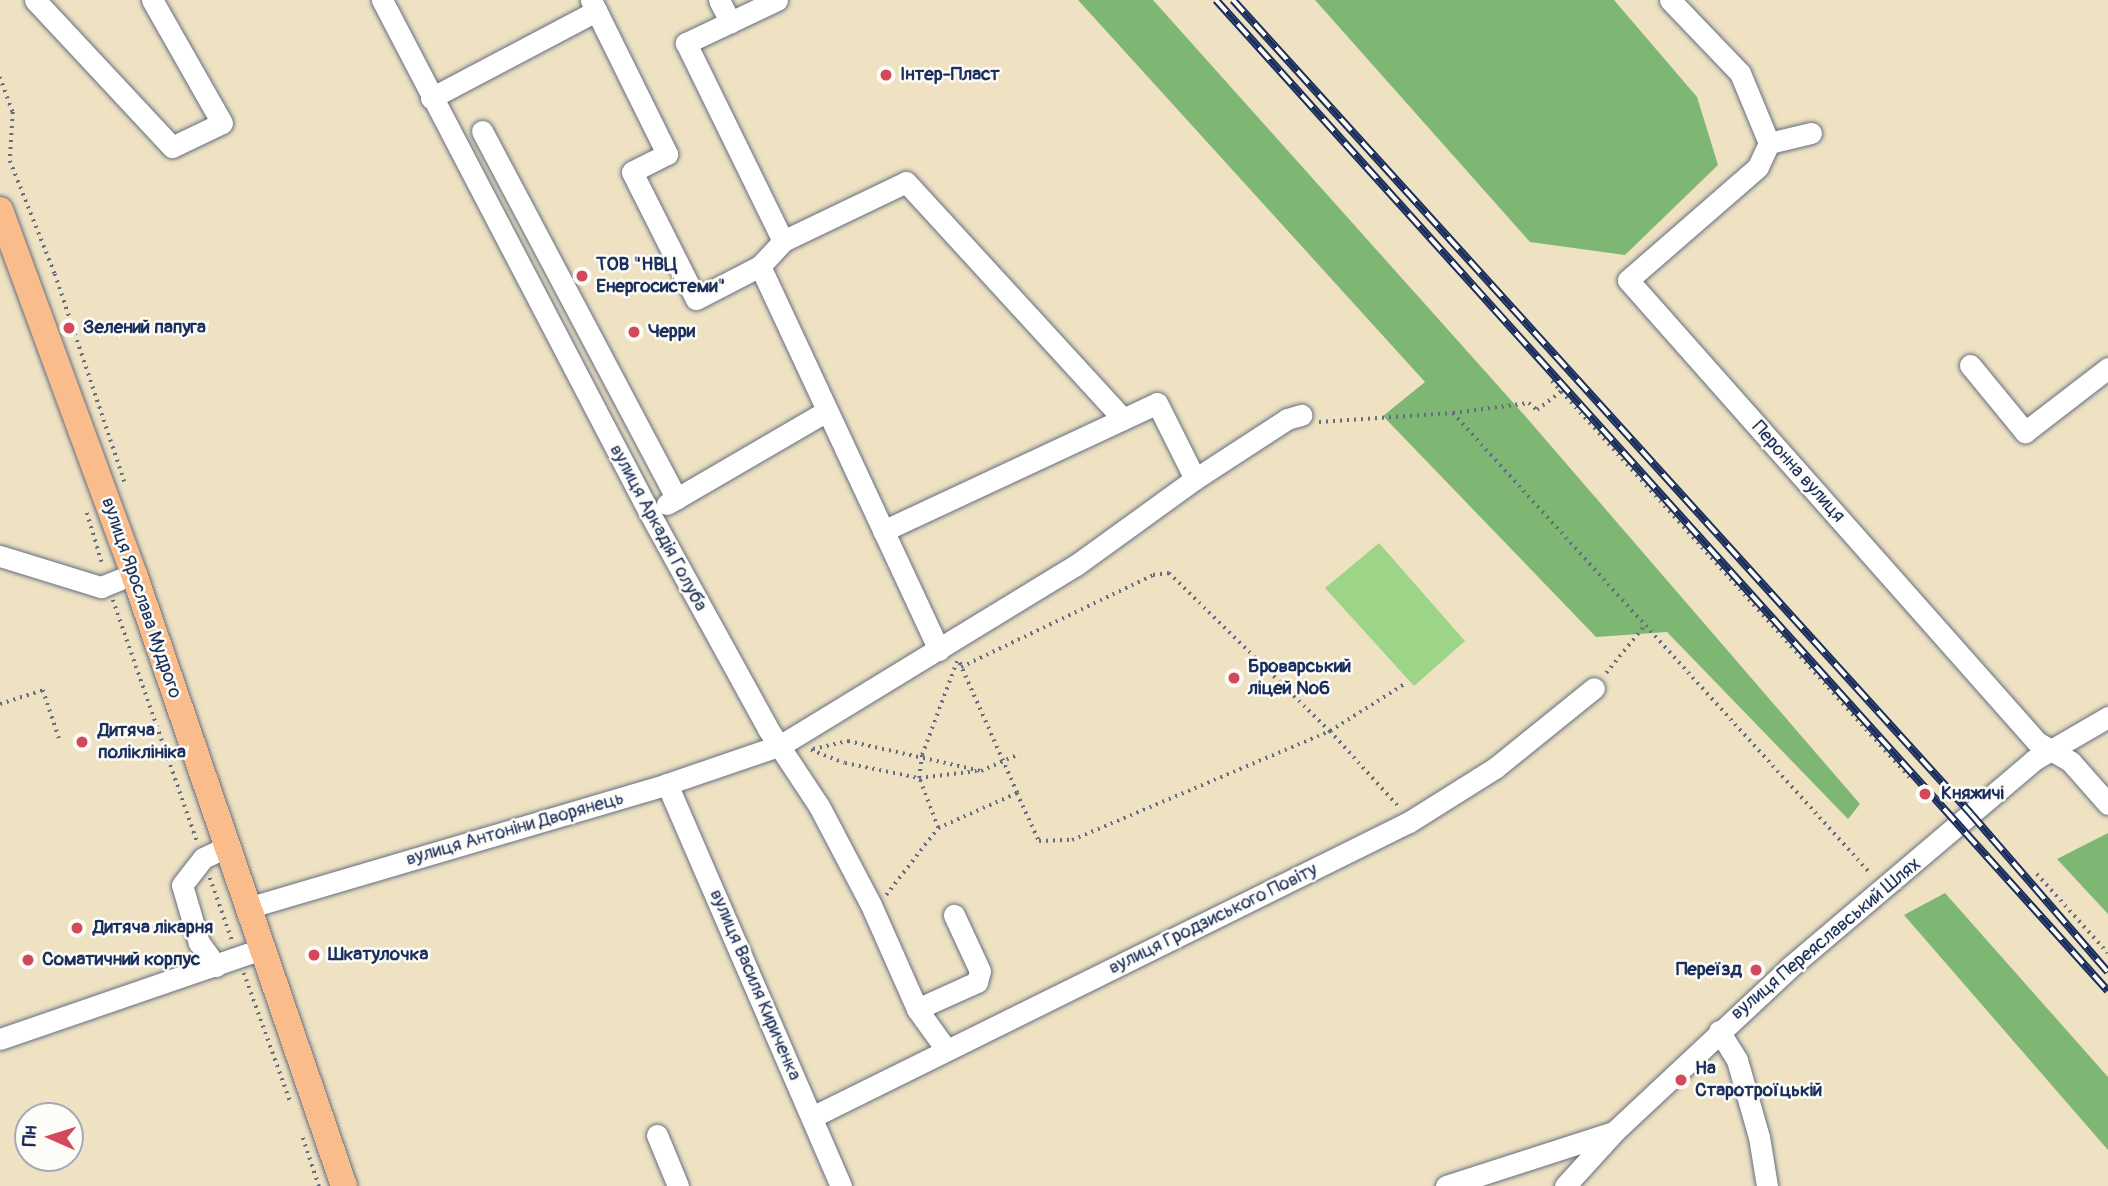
<!DOCTYPE html>
<html>
<head>
<meta charset="utf-8">
<style>
	body { margin:0 }
	#map { position:relative; width:2108px; height:1186px; overflow:hidden; background:#eee2c2; font-family:Pangolin,sans-serif }
	div>[style] { position:absolute }
	[style*='--x'] { left:calc(var(--x)*1px); top:calc(var(--y)*1px); width:calc(var(--w)*1px); rotate:calc(var(--a)*1deg) }
	.green>* { inset:0; background:#9dd588 }
	.forest>* { inset:0; background:#7eb674 }
	.path>* { height:3.5px; margin-top:-1.75px; transform-origin:0; background:repeating-linear-gradient(90deg,#656e81 0 2px,transparent 0 7px) }
	.roads { filter:drop-shadow(0 0 2px #656e81) drop-shadow(0 0 2px #656e81) }
	.minor>* { height:21px; margin:-10.5px; padding:0 10.5px; transform-origin:10.5px; border-radius:10.5px; background:#fff }
	.major>* { height:26px; margin:-13px; padding:0 13px; transform-origin:13px; border-radius:13px; background:#fabc8b }
	.rail>* { height:8px; margin-top:-4px; transform-origin:0; background:repeating-linear-gradient(90deg,#fdfcf7 0 16px,#1b2f5e 0 32px); box-sizing:border-box; border-block:2px solid #1b2f5e }
	.dots>* { width:19px; height:19px; translate:-50% -50%; box-sizing:border-box; border:4px solid #fdfcf7; border-radius:50% }
	span { translate:-50% -50%; white-space:nowrap; text-align:center; line-height:1.15; -webkit-text-stroke:5px #fdfcf7; paint-order:stroke }
	.poi-label { font-size:19px; color:#1b2f5e; font-weight:700 }
	.left { translate:0 -50%; text-align:left }
	.right { translate:-100% -50%; text-align:right }
	.street-label { font-size:19px; color:#1b2f5e }
	.north { position:absolute; left:14px; top:1102px; width:70px; height:70px; box-sizing:border-box; background:#fdfcf7; border:2px solid #a3aaba; border-radius:50%; rotate:273deg; font-size:19px; font-weight:700; line-height:28px; text-align:center; color:#1b2f5e }
	.north::after { content:''; display:block; margin:auto; width:24px; height:32px; background:#d1495b; clip-path:polygon(50% 0,100% 100%,50% 72%,0 100%) }
</style>
</head>
<body>
<div id="map">
	<div class="green">
		<div style="clip-path:polygon(1379px 543px,1465px 641px,1414px 686px,1325px 588px)"></div>
	</div>
	<div class="forest">
		<div style="clip-path:polygon(1078px 0,1153px 0,1526px 417px,1860px 804px,1848px 819px,1667px 632px,1596px 637px,1383px 416px,1425px 382px)"></div>
		<div style="clip-path:polygon(1315px 0,1614px 0,1697px 97px,1718px 165px,1625px 255px,1530px 242px)"></div>
		<div style="clip-path:polygon(2108px 833px,2108px 914px,2057px 859px)"></div>
		<div style="clip-path:polygon(1945px 893px,2108px 1077px,2108px 1150px,1904px 915px)"></div>
	</div>
	<div class="path">
		<div style="--x:0;--y:77;--w:37;--a:70"></div>
		<div style="--x:13;--y:112;--w:49;--a:93.5"></div>
		<div style="--x:10;--y:161;--w:122;--a:68.3"></div>
		<div style="--x:55;--y:274;--w:220;--a:71.5"></div>
		<div style="--x:1552;--y:381;--w:536;--a:47.95"></div>
		<div style="--x:1453;--y:413;--w:622;--a:47.8"></div>
		<div style="--x:1319;--y:422;--w:134;--a:-3.8"></div>
		<div style="--x:1453;--y:413;--w:77;--a:-7.5"></div>
		<div style="--x:1529;--y:403;--w:11;--a:41"></div>
		<div style="--x:1537;--y:410;--w:31;--a:-38"></div>
		<div style="--x:87;--y:513;--w:55;--a:73.2"></div>
		<div style="--x:113;--y:600;--w:255;--a:70.8"></div>
		<div style="--x:961;--y:667;--w:213;--a:-25.6"></div>
		<div style="--x:1153;--y:575;--w:16;--a:-7"></div>
		<div style="--x:1169;--y:573;--w:226;--a:44.5"></div>
		<div style="--x:1330;--y:731;--w:101;--a:47.8"></div>
		<div style="--x:1606;--y:673;--w:62;--a:-50.9"></div>
		<div style="--x:0;--y:704;--w:45;--a:-18"></div>
		<div style="--x:43;--y:690;--w:51;--a:71.6"></div>
		<div style="--x:813;--y:749;--w:36;--a:-13"></div>
		<div style="--x:848;--y:741;--w:136;--a:12.7"></div>
		<div style="--x:981;--y:771;--w:42;--a:-24.1"></div>
		<div style="--x:811;--y:750;--w:36;--a:21"></div>
		<div style="--x:845;--y:763;--w:76;--a:11.5"></div>
		<div style="--x:919;--y:778;--w:58;--a:-6.9"></div>
		<div style="--x:1017;--y:793;--w:53;--a:65.4"></div>
		<div style="--x:1039;--y:841;--w:33;--a:-2"></div>
		<div style="--x:1072;--y:840;--w:280;--a:-22.9"></div>
		<div style="--x:1330;--y:731;--w:90;--a:-32.3"></div>
		<div style="--x:938;--y:828;--w:86;--a:-23.9"></div>
		<div style="--x:1017;--y:793;--w:145;--a:-113.9"></div>
		<div style="--x:2037;--y:874;--w:106;--a:48.1"></div>
		<div style="--x:210;--y:878;--w:66;--a:70.5"></div>
		<div style="--x:886;--y:895;--w:85;--a:-52.2"></div>
		<div style="--x:938;--y:828;--w:53;--a:-110.8"></div>
		<div style="--x:919;--y:778;--w:23;--a:-83"></div>
		<div style="--x:922;--y:755;--w:100;--a:-69.6"></div>
		<div style="--x:244;--y:973;--w:136;--a:70.2"></div>
		<div style="--x:303;--y:1138;--w:51;--a:71.6"></div>
	</div>
	<div class="roads">
		<div class="minor">
			<div style="--x:35;--y:0;--w:201;--a:47"></div>
			<div style="--x:172;--y:147;--w:55;--a:-25.6"></div>
			<div style="--x:222;--y:123;--w:142;--a:-119.6"></div>
			<div style="--x:382;--y:0;--w:580;--a:62.46"></div>
			<div style="--x:650;--y:514;--w:245;--a:61.2"></div>
			<div style="--x:768;--y:729;--w:92;--a:56.5"></div>
			<div style="--x:819;--y:806;--w:112;--a:62.3"></div>
			<div style="--x:871;--y:905;--w:114;--a:66.1"></div>
			<div style="--x:917;--y:1009;--w:48;--a:54.3"></div>
			<div style="--x:591;--y:0;--w:172;--a:63.7"></div>
			<div style="--x:667;--y:154;--w:39;--a:153"></div>
			<div style="--x:632;--y:172;--w:142;--a:63.3"></div>
			<div style="--x:696;--y:299;--w:72;--a:-27.3"></div>
			<div style="--x:719;--y:0;--w:25;--a:63"></div>
			<div style="--x:777;--y:0;--w:101;--a:154.7"></div>
			<div style="--x:686;--y:43;--w:220;--a:63.9"></div>
			<div style="--x:1670;--y:0;--w:101;--a:46.2"></div>
			<div style="--x:1740;--y:73;--w:76;--a:67.5"></div>
			<div style="--x:431;--y:98;--w:187;--a:-27.8"></div>
			<div style="--x:482;--y:131;--w:416;--a:62.1"></div>
			<div style="--x:1811;--y:133;--w:43;--a:166.6"></div>
			<div style="--x:1769;--y:143;--w:26;--a:115"></div>
			<div style="--x:1758;--y:167;--w:172;--a:139"></div>
			<div style="--x:1628;--y:280;--w:617;--a:48.48"></div>
			<div style="--x:2037;--y:742;--w:39;--a:30"></div>
			<div style="--x:2071;--y:762;--w:56;--a:48.6"></div>
			<div style="--x:1970;--y:365;--w:87;--a:50.6"></div>
			<div style="--x:2025;--y:432;--w:105;--a:-37.6"></div>
			<div style="--x:667;--y:504;--w:185;--a:-30.2"></div>
			<div style="--x:883;--y:531;--w:302;--a:-25"></div>
			<div style="--x:1157;--y:403;--w:85;--a:63.4"></div>
			<div style="--x:0;--y:556;--w:106;--a:17.1"></div>
			<div style="--x:101;--y:587;--w:35;--a:-22"></div>
			<div style="--x:939;--y:650;--w:424;--a:-115"></div>
			<div style="--x:760;--y:266;--w:34;--a:-47"></div>
			<div style="--x:783;--y:241;--w:136;--a:-25.6"></div>
			<div style="--x:906;--y:182;--w:321;--a:47.5"></div>
			<div style="--x:667;--y:784;--w:438;--a:66.6"></div>
			<div style="--x:247;--y:908;--w:438;--a:-16.4"></div>
			<div style="--x:667;--y:784;--w:120;--a:-18.9"></div>
			<div style="--x:781;--y:745;--w:346;--a:-31.4"></div>
			<div style="--x:1076;--y:565;--w:147;--a:-35.9"></div>
			<div style="--x:1195;--y:479;--w:110;--a:-33.1"></div>
			<div style="--x:1287;--y:419;--w:15;--a:-16"></div>
			<div style="--x:216;--y:966;--w:29;--a:-126"></div>
			<div style="--x:199;--y:943;--w:60;--a:-106.3"></div>
			<div style="--x:182;--y:885;--w:34;--a:-52"></div>
			<div style="--x:203;--y:858;--w:26;--a:-25"></div>
			<div style="--x:917;--y:1009;--w:66;--a:-24.2"></div>
			<div style="--x:977;--y:982;--w:11;--a:-75"></div>
			<div style="--x:980;--y:971;--w:62;--a:-114.9"></div>
			<div style="--x:1719;--y:1031;--w:34;--a:58"></div>
			<div style="--x:1737;--y:1060;--w:80;--a:74.1"></div>
			<div style="--x:1759;--y:1137;--w:50;--a:80.7"></div>
			<div style="--x:0;--y:1039;--w:276;--a:-19"></div>
			<div style="--x:812;--y:1117;--w:666;--a:-26.3"></div>
			<div style="--x:1409;--y:822;--w:102;--a:-32.1"></div>
			<div style="--x:1495;--y:768;--w:127;--a:-38.9"></div>
			<div style="--x:657;--y:1135;--w:55;--a:67.6"></div>
			<div style="--x:1446;--y:1186;--w:172;--a:-17.9"></div>
			<div style="--x:1565;--y:1186;--w:74;--a:-47.7"></div>
			<div style="--x:1615;--y:1131;--w:240;--a:-43.1"></div>
			<div style="--x:1790;--y:967;--w:320;--a:-40.3"></div>
			<div style="--x:2034;--y:760;--w:86;--a:-30.2"></div>
		</div>
		<div class="major">
			<div style="--x:0;--y:210;--w:388;--a:69.8"></div>
			<div style="--x:134;--y:574;--w:647;--a:71.06"></div>
		</div>
	</div>
	<div class="rail">
		<div style="--x:1216;--y:0;--w:1333;--a:48.01"></div>
		<div style="--x:1233;--y:0;--w:1099;--a:47.8"></div>
		<div style="--x:1971;--y:814;--w:209;--a:49.1"></div>
	</div>
	<div class="dots">
		<div style="left:886px;top:75px;background:#d1495b"></div>
		<div style="left:582px;top:276px;background:#d1495b"></div>
		<div style="left:69px;top:328px;background:#d1495b"></div>
		<div style="left:634px;top:332px;background:#d1495b"></div>
		<div style="left:1234px;top:678px;background:#d1495b"></div>
		<div style="left:82px;top:742px;background:#d1495b"></div>
		<div style="left:1925px;top:794px;background:#d1495b"></div>
		<div style="left:77px;top:928px;background:#d1495b"></div>
		<div style="left:314px;top:955px;background:#d1495b"></div>
		<div style="left:28px;top:960px;background:#d1495b"></div>
		<div style="left:1756px;top:970px;background:#d1495b"></div>
		<div style="left:1681px;top:1080px;background:#d1495b"></div>
	</div>
	<div class="poi-label">
		<span class="left" style="left:900px;top:75px">Інтер-Пласт</span>
		<span class="left" style="left:596px;top:276px">ТОВ "НВЦ<br>Енергосистеми"</span>
		<span class="left" style="left:83px;top:328px">Зелений папуга</span>
		<span class="left" style="left:648px;top:332px">Черри</span>
		<span class="left" style="left:1248px;top:678px">Броварський<br>ліцей №6</span>
		<span class="left" style="left:98px;top:742px">Дитяча<br>поліклініка</span>
		<span class="left" style="left:1941px;top:794px">Княжичі</span>
		<span class="left" style="left:93px;top:928px">Дитяча лікарня</span>
		<span class="left" style="left:328px;top:955px">Шкатулочка</span>
		<span class="left" style="left:42px;top:960px">Соматичний корпус</span>
		<span class="right" style="left:1742px;top:970px">Переїзд</span>
		<span class="left" style="left:1695px;top:1080px">На<br>Старотроїцькій</span>
	</div>
	<div class="street-label">
		<span style="left:1798px;top:472px;rotate:48deg">Перонна вулиця</span>
		<span style="left:658px;top:528px;rotate:62deg">вулиця Аркадія Голуба</span>
		<span style="left:141px;top:598px;rotate:71deg">вулиця Ярослава Мудрого</span>
		<span style="left:515px;top:829px;rotate:-16deg">вулиця Антоніни Дворянець</span>
		<span style="left:1213px;top:919px;rotate:-26deg">вулиця Гродзиського Повіту</span>
		<span style="left:1826px;top:939px;rotate:-40deg">вулиця Переяславський Шлях</span>
		<span style="left:755px;top:985px;rotate:67deg">вулиця Василя Кириченка</span>
	</div>
	<div class="north">Пн</div>
</div>
</body>
</html>
